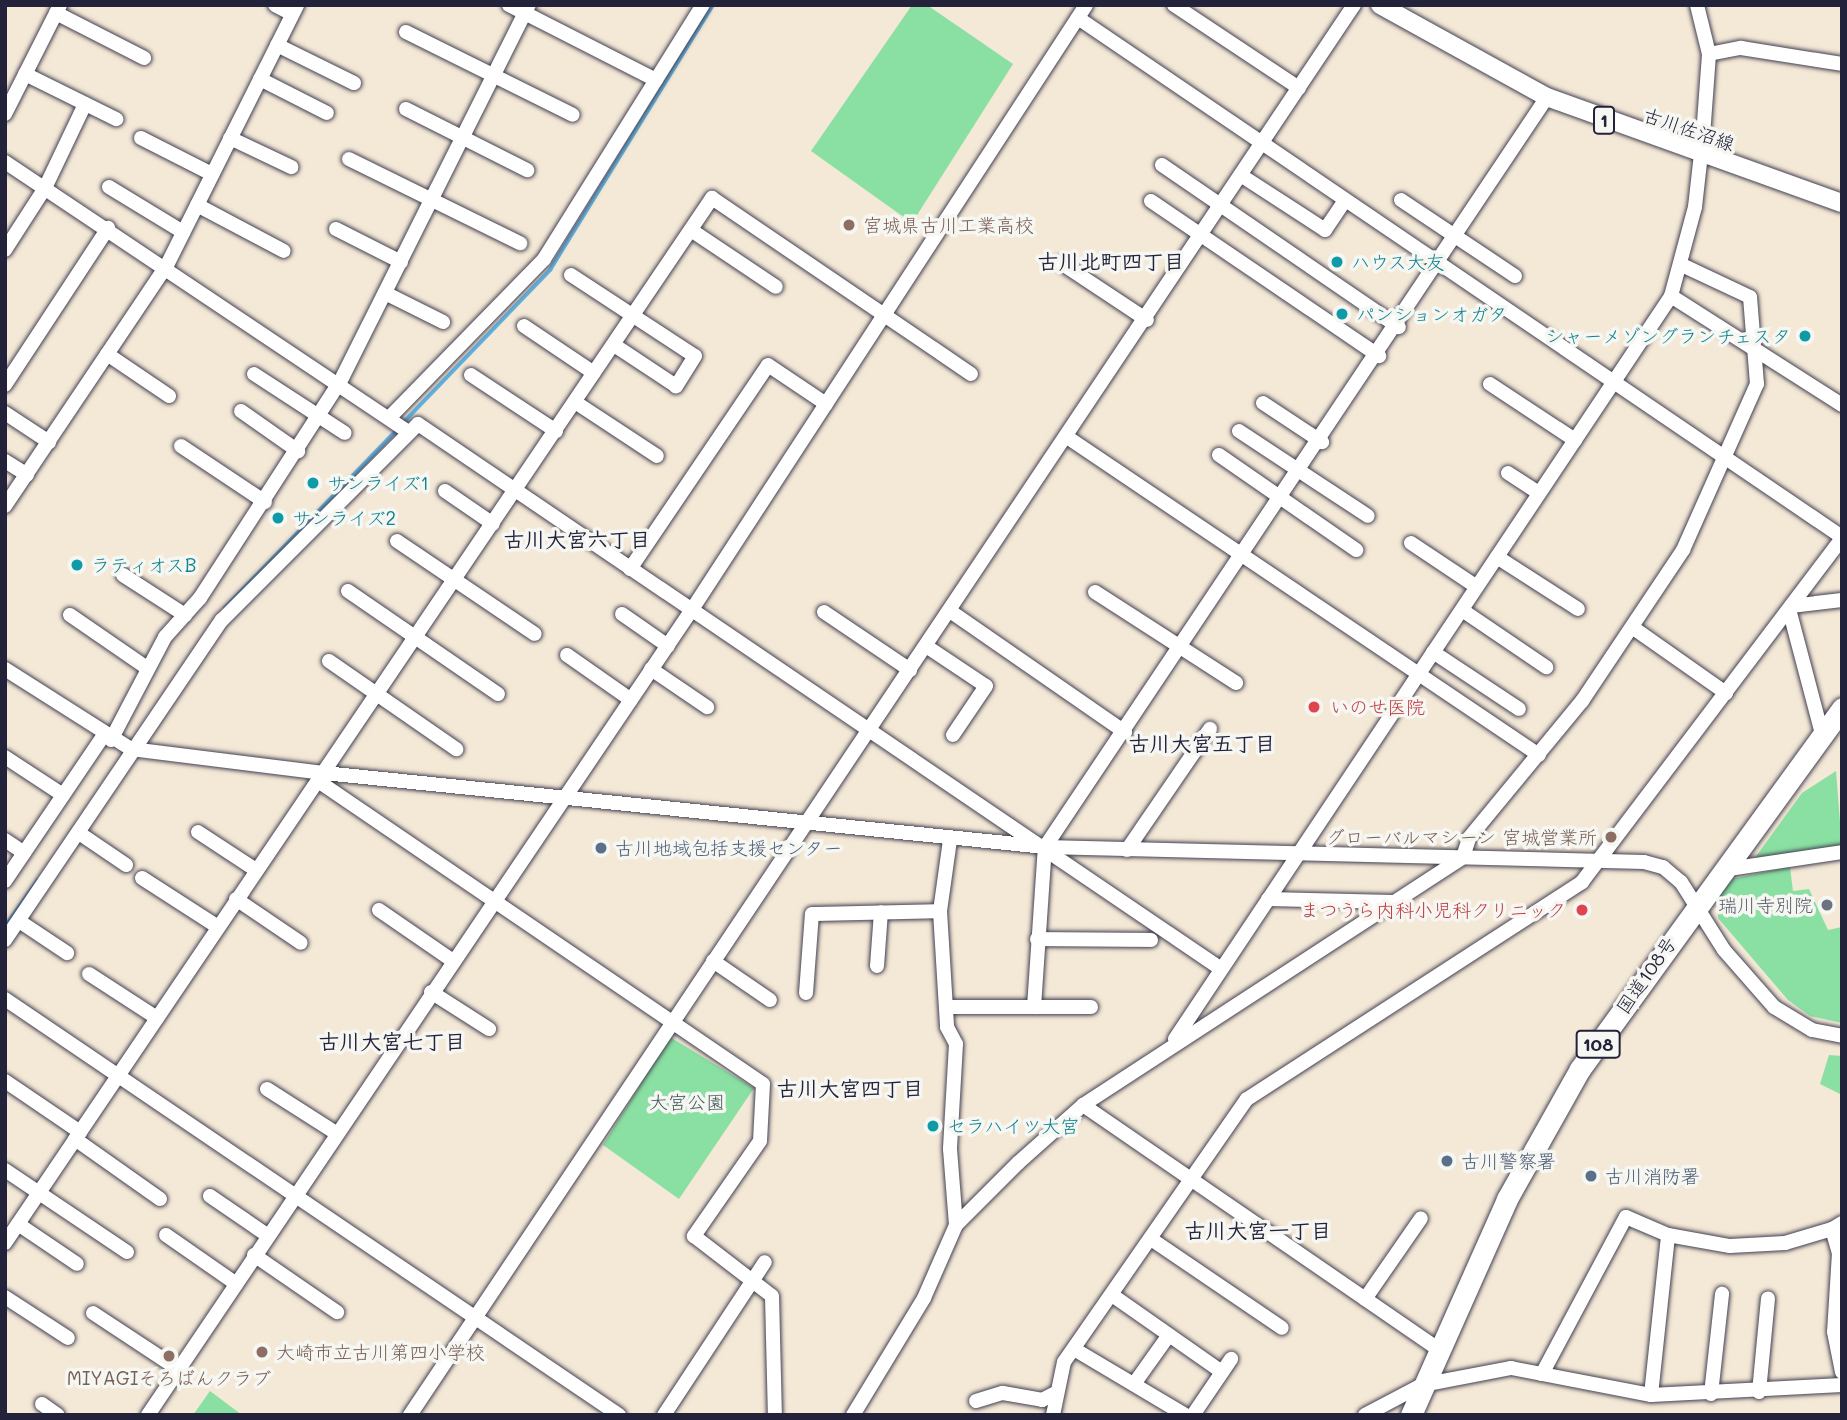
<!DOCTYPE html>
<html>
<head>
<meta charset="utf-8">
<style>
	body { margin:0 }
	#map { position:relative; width:1847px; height:1420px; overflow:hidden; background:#f4e8d6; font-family:Mali,"Klee One",sans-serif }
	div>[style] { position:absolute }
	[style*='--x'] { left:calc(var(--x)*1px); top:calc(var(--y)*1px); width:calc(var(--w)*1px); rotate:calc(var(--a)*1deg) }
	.green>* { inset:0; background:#8ae0a3 }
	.stream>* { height:3.5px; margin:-1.75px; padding:0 1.75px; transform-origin:1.75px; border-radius:1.75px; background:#63b1dd }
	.roads { filter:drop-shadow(0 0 2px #424052) drop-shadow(0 0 2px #424052) }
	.minor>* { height:14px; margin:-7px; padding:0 7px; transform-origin:7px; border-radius:7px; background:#fff }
	.major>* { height:18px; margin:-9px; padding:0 9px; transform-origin:9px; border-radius:9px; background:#fff }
	.highway>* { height:21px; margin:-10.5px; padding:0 10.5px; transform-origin:10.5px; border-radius:10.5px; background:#fff }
	.dots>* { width:19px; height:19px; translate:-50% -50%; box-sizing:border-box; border:4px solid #f6f6f2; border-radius:50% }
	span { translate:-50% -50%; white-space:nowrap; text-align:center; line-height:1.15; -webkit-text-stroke:7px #f6f6f2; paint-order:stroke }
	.shield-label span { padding:2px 5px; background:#f6f6f2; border:2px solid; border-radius:5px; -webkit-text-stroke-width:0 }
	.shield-label { font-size:18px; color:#22223b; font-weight:700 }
	.street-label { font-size:19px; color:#22223b }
	.education-label { font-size:19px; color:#785e54 }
	.left { translate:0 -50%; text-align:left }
	.right { translate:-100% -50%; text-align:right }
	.culture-label { font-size:19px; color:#0d838f }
	.health-label { font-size:19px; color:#be3a42 }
	.service-label { font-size:19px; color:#4e5e75 }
	.worship-label { font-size:19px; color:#5b616d }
	.park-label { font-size:19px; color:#415b5a }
	.neighbourhood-label { font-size:21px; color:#22223b; font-weight:700 }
	.frame { position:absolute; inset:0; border:7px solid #22223b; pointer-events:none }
</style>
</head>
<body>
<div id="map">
	<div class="green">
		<div style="clip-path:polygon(912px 5px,927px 5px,1013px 64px,912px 223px,811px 151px)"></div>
		<div style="clip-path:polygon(1836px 771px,1842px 848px,1749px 866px,1802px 793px)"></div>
		<div style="clip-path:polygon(1790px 867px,1793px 891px,1809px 889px,1828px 930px,1842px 927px,1842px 1023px,1810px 1016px,1788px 1000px,1718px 918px,1718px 894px,1731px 879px)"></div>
		<div style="clip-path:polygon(670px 1037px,754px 1088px,679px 1199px,603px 1145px)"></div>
		<div style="clip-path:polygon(1829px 1055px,1842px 1056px,1842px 1095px,1820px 1084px)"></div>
		<div style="clip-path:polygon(210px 1391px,242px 1415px,193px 1415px)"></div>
	</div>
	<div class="stream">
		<div style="--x:402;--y:424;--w:214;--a:-46.1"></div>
		<div style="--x:550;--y:270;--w:311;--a:-58.4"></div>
		<div style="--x:225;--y:608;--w:248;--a:-46"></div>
		<div style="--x:5;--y:927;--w:57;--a:-54.9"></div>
	</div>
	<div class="roads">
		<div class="minor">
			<div style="--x:275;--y:5;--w:19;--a:28"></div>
			<div style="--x:509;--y:5;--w:165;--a:27"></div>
			<div style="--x:1174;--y:5;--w:150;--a:33.6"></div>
			<div style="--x:56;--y:13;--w:99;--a:27.1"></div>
			<div style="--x:1078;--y:18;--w:924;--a:34.19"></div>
			<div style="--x:406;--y:32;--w:186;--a:26.4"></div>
			<div style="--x:277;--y:45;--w:86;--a:26.3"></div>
			<div style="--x:1709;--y:54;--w:33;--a:-11"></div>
			<div style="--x:1741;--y:48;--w:102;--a:9"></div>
			<div style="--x:25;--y:74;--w:102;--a:26.3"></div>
			<div style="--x:260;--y:79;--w:75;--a:26.9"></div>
			<div style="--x:406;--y:109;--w:136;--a:26.8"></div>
			<div style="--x:5;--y:114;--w:122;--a:-63.2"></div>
			<div style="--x:141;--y:138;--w:80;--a:26.9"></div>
			<div style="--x:230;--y:138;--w:68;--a:25.4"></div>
			<div style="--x:349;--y:159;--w:191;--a:26.2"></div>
			<div style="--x:5;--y:162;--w:485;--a:33.8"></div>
			<div style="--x:1162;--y:165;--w:287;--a:34.4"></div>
			<div style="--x:1242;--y:176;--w:99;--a:33"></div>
			<div style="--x:1325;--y:230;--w:36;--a:-56"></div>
			<div style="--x:109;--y:187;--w:87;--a:31.3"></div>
			<div style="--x:1401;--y:200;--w:137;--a:33.7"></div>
			<div style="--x:1151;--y:201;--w:276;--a:34.2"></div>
			<div style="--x:197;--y:205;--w:98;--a:27.9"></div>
			<div style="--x:336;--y:229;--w:73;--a:26.9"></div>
			<div style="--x:691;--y:230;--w:102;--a:33.8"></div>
			<div style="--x:5;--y:250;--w:74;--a:-57.2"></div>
			<div style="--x:45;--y:188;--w:93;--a:-64.5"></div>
			<div style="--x:1061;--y:263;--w:103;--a:33.5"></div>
			<div style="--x:571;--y:275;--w:148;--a:33.2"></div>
			<div style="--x:695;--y:356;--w:36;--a:122"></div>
			<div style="--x:676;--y:386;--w:74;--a:-146.5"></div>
			<div style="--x:385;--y:293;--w:65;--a:26.6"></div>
			<div style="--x:1671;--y:296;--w:203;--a:32.5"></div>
			<div style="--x:524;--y:326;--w:84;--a:33.9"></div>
			<div style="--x:107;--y:354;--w:75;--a:34.1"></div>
			<div style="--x:254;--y:374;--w:108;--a:33"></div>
			<div style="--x:471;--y:375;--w:102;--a:33.4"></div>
			<div style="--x:1490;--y:384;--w:102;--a:33.4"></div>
			<div style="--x:5;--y:385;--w:188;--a:-56.7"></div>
			<div style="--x:575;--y:402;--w:98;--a:33.4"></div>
			<div style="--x:1263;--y:403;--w:71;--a:33.5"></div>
			<div style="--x:241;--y:411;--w:70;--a:35.1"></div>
			<div style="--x:5;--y:413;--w:53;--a:33.4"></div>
			<div style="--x:389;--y:418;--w:222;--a:-45.7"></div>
			<div style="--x:544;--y:259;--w:300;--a:-58"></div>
			<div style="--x:1239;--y:431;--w:154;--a:33.4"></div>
			<div style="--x:1067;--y:437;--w:569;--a:33.97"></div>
			<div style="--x:181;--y:446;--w:101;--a:33.7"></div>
			<div style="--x:1219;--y:455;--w:167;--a:34.7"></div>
			<div style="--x:5;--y:461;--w:26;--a:32"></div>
			<div style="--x:1508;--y:473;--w:37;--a:33"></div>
			<div style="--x:445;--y:491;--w:58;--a:34.5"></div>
			<div style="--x:5;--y:506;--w:290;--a:-56.1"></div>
			<div style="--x:167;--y:265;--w:291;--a:-63.4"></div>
			<div style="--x:397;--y:541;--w:166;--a:34"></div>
			<div style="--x:1411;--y:543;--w:79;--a:33.7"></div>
			<div style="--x:1497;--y:557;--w:96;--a:32.7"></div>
			<div style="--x:630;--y:569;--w:246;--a:-55.9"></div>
			<div style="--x:768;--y:365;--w:70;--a:33.9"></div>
			<div style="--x:123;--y:575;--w:74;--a:32.8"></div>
			<div style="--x:348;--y:591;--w:182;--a:34.5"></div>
			<div style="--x:1095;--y:592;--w:168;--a:32.8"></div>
			<div style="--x:1791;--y:606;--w:51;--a:-6.7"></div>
			<div style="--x:1789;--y:609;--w:129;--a:75.2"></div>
			<div style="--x:1462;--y:610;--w:102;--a:34.2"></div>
			<div style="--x:950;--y:611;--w:213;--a:34.7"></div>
			<div style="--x:824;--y:612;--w:104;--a:34"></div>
			<div style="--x:622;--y:614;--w:56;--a:34.8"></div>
			<div style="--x:70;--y:615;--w:93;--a:34.5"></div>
			<div style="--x:1632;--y:627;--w:115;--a:35.1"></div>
			<div style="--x:926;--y:646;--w:72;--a:33.7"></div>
			<div style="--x:986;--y:686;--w:59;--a:124"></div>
			<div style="--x:1433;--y:652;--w:103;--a:33.5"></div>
			<div style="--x:567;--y:655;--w:78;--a:35.1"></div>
			<div style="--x:329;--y:661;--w:155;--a:34.7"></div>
			<div style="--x:5;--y:669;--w:149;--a:32.4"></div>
			<div style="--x:131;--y:749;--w:194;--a:7.1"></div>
			<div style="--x:324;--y:773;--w:725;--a:5.86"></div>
			<div style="--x:1045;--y:847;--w:599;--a:1.43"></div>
			<div style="--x:1644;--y:862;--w:20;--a:15"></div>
			<div style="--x:1663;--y:867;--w:23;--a:40"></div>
			<div style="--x:1681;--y:882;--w:80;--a:57.7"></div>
			<div style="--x:1724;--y:950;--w:76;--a:48.7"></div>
			<div style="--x:1774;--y:1007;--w:44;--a:31.2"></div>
			<div style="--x:1812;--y:1030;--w:31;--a:11"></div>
			<div style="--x:651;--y:669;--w:68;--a:34.2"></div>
			<div style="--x:111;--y:740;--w:116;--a:-62.3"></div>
			<div style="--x:165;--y:637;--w:52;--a:-48.1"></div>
			<div style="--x:200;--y:598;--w:257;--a:-57.1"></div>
			<div style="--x:340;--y:382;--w:422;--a:-63.4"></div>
			<div style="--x:5;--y:757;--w:69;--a:33.2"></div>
			<div style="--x:318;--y:781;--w:538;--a:34.25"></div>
			<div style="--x:763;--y:1084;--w:57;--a:93"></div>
			<div style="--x:760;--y:1141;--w:116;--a:124.8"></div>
			<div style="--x:694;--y:1236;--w:98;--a:37.6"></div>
			<div style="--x:772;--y:1296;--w:119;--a:88.6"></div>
			<div style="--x:198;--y:832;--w:69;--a:33.2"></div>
			<div style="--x:79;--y:833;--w:57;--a:34.2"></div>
			<div style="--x:5;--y:840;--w:23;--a:34"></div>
			<div style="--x:950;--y:840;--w:72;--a:98"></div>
			<div style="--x:940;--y:911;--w:116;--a:86.5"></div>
			<div style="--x:947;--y:1027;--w:19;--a:62"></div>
			<div style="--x:956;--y:1044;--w:105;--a:93.3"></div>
			<div style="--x:950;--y:1149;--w:76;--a:85.5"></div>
			<div style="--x:1127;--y:850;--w:147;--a:-55.6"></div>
			<div style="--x:1722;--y:870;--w:121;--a:-8.5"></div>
			<div style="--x:142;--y:878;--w:90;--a:32.8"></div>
			<div style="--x:5;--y:881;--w:175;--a:-55.9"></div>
			<div style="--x:236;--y:899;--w:78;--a:34.1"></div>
			<div style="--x:1268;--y:899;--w:125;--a:1.4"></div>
			<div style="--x:379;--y:910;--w:90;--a:34.6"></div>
			<div style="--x:19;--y:921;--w:58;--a:33.7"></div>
			<div style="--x:1037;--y:939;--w:114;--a:0.5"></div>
			<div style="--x:5;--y:940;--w:387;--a:-55.9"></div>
			<div style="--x:222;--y:620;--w:277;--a:-45"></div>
			<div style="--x:418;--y:424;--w:970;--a:34.16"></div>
			<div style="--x:713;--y:961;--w:69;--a:34.4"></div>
			<div style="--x:877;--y:966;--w:54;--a:-85.8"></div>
			<div style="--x:89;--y:974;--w:81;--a:32.9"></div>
			<div style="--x:431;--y:992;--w:69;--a:32.5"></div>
			<div style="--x:806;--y:993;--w:79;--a:-85.7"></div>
			<div style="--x:812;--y:914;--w:128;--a:-1.3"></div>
			<div style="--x:5;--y:999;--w:742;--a:34.12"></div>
			<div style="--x:947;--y:1007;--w:144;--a:0"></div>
			<div style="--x:1034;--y:1007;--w:160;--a:-86.1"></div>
			<div style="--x:1045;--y:847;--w:902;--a:-56.2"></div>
			<div style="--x:1175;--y:1039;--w:893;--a:-56.27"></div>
			<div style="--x:1671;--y:296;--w:92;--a:-74.9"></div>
			<div style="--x:1695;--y:207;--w:71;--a:-83.6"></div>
			<div style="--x:1703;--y:136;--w:82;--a:-85.8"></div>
			<div style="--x:1709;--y:54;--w:50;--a:-103.8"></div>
			<div style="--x:5;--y:1081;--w:91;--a:34.2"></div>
			<div style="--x:267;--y:1089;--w:82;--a:32.5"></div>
			<div style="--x:1083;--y:1105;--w:431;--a:34.5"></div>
			<div style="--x:75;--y:1139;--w:104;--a:35.2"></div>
			<div style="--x:5;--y:1170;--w:147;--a:33.9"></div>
			<div style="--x:210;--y:1196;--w:69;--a:34.4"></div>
			<div style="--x:1842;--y:1223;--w:12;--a:149"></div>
			<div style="--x:1832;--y:1229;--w:25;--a:74"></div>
			<div style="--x:1839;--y:1253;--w:79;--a:93.6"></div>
			<div style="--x:1834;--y:1332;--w:41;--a:78.7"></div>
			<div style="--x:18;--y:1224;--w:71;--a:34.1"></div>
			<div style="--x:166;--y:1235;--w:84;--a:34.8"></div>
			<div style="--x:1151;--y:1239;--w:158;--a:34.2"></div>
			<div style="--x:5;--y:1243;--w:1262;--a:-55.92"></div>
			<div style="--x:712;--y:198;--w:313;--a:34.2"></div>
			<div style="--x:254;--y:1255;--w:101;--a:34.5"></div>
			<div style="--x:1112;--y:1295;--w:134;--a:35"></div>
			<div style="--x:5;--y:1297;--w:75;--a:33.1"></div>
			<div style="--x:1365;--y:1299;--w:98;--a:-55.3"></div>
			<div style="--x:93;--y:1313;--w:102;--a:33.4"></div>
			<div style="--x:1074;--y:1349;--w:129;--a:30.7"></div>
			<div style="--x:1542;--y:1374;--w:178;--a:-61.9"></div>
			<div style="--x:1626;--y:1217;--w:46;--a:23.2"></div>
			<div style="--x:1668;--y:1235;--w:63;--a:10.1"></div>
			<div style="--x:1730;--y:1246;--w:55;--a:-3.1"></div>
			<div style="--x:1785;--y:1243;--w:49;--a:-16.6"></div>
			<div style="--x:1134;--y:1384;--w:60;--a:-54.5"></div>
			<div style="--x:1759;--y:1392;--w:94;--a:-84.5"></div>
			<div style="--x:1711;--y:1394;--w:101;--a:-83.7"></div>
			<div style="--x:1651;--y:1395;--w:161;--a:-83.9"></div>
			<div style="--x:976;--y:1401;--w:28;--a:-17"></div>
			<div style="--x:1003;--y:1393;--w:40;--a:10"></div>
			<div style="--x:1042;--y:1400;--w:13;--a:-27"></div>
			<div style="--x:42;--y:1404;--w:19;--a:35"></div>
			<div style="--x:148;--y:1415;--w:970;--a:-55.97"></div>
			<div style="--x:691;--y:611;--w:723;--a:-56.9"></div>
			<div style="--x:410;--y:1415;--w:1697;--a:-56.2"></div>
			<div style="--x:664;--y:1415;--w:183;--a:-56.6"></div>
			<div style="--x:853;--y:1415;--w:137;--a:-58.7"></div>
			<div style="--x:924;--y:1298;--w:80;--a:-66.3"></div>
			<div style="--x:956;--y:1225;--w:88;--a:-45"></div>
			<div style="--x:1018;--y:1163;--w:87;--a:-41.7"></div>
			<div style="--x:1083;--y:1105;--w:454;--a:-33.1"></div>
			<div style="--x:1463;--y:857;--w:20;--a:-72"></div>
			<div style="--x:1469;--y:838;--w:178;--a:-50.5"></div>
			<div style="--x:1582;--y:701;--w:182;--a:-56.2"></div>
			<div style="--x:1683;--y:550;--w:182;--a:-66"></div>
			<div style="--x:1757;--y:384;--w:87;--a:-94.6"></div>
			<div style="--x:1750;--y:297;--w:75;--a:-154.8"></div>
			<div style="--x:1053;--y:1415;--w:54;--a:-78.3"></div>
			<div style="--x:1064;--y:1362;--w:320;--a:-55.2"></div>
			<div style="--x:1247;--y:1099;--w:399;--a:-32.9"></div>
			<div style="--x:1582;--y:882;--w:431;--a:-52.9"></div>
			<div style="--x:1193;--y:1415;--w:68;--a:-55.8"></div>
			<div style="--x:1365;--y:1415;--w:64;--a:-27.8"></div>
			<div style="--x:1422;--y:1385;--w:91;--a:-10.8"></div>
			<div style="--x:1511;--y:1368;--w:143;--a:10.9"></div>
			<div style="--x:1651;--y:1395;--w:191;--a:-3"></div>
		</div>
		<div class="major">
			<div style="--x:1380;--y:5;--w:191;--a:28.9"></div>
			<div style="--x:1547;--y:97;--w:313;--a:19.8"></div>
		</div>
		<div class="highway">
			<div style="--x:1411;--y:1415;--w:236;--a:-66"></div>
			<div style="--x:1507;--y:1199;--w:149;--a:-60.7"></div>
			<div style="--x:1580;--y:1069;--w:446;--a:-54"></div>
		</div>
	</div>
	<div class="dots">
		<div style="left:849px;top:225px;background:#8d6e63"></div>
		<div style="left:1337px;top:262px;background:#0f9aa8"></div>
		<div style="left:1342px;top:314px;background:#0f9aa8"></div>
		<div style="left:1805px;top:336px;background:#0f9aa8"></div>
		<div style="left:313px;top:483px;background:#0f9aa8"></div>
		<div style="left:278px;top:518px;background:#0f9aa8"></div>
		<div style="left:77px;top:565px;background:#0f9aa8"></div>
		<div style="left:1314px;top:707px;background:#e0444e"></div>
		<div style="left:1611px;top:837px;background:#8d6e63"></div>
		<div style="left:601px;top:848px;background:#5c6f8a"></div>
		<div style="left:1827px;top:905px;background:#6b7280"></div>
		<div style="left:1582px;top:910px;background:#e0444e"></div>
		<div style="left:933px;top:1126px;background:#0f9aa8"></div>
		<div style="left:1447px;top:1161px;background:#5c6f8a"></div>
		<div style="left:1591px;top:1176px;background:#5c6f8a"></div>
		<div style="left:262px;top:1352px;background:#8d6e63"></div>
		<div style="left:169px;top:1356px;background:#8d6e63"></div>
	</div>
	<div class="shield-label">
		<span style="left:1604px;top:120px">1</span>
		<span style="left:1598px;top:1044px">108</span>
	</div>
	<div class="street-label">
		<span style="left:1689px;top:129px;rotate:19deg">古川佐沼線</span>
		<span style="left:1646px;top:975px;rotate:-55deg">国道108号</span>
	</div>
	<div class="education-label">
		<span class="left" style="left:863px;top:225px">宮城県古川工業高校</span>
		<span class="right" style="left:1597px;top:837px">グローバルマシーン 宮城営業所</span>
		<span class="left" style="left:276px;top:1352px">大崎市立古川第四小学校</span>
		<span style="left:169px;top:1378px">MIYAGIそろばんクラブ</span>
	</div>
	<div class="culture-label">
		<span class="left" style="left:1351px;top:262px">ハウス大友</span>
		<span class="left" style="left:1356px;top:314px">パンションオガタ</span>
		<span class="right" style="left:1791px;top:336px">シャーメゾングランチェスタ</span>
		<span class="left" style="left:327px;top:483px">サンライズ1</span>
		<span class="left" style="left:292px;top:518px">サンライズ2</span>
		<span class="left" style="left:91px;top:565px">ラティオスB</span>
		<span class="left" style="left:947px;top:1126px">セラハイツ大宮</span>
	</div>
	<div class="health-label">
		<span class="left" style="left:1330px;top:707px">いのせ医院</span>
		<span class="right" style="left:1566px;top:910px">まつうら内科小児科クリニック</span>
	</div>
	<div class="service-label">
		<span class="left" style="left:615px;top:848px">古川地域包括支援センター</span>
		<span class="left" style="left:1461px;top:1161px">古川警察署</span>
		<span class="left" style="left:1605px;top:1176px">古川消防署</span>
	</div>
	<div class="worship-label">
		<span class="right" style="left:1813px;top:905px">瑞川寺別院</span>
	</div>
	<div class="park-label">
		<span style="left:687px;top:1102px">大宮公園</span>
	</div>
	<div class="neighbourhood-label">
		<span style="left:1111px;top:261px">古川北町四丁目</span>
		<span style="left:577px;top:539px">古川大宮六丁目</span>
		<span style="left:1202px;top:743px">古川大宮五丁目</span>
		<span style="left:392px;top:1041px">古川大宮七丁目</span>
		<span style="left:850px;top:1088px">古川大宮四丁目</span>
		<span style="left:1258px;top:1230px">古川大宮一丁目</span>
	</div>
	<div class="frame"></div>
</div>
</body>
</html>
